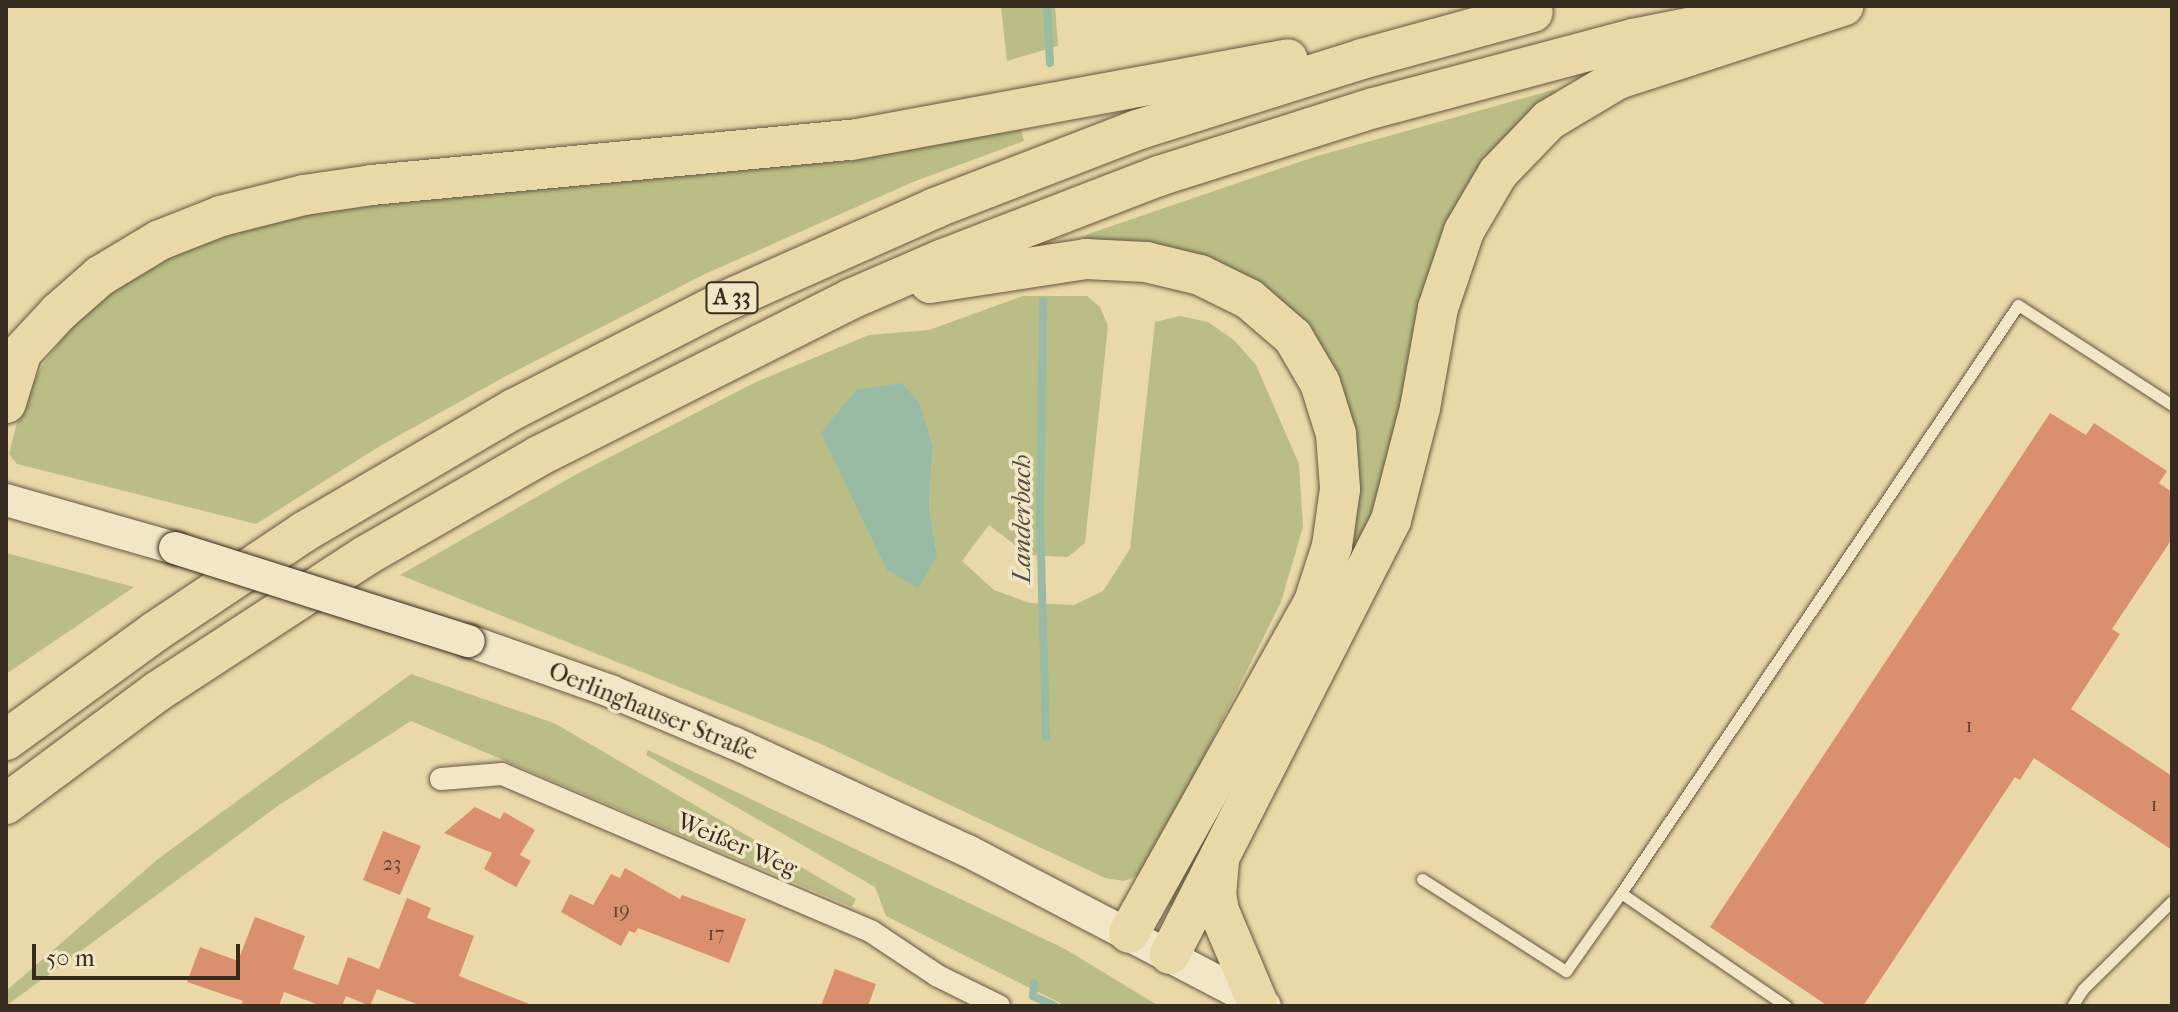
<!DOCTYPE html>
<html>
<head>
<meta charset="utf-8">
<style>
	body { margin:0 }
	#map { position:relative; width:2178px; height:1012px; overflow:hidden; background:#ebd8a8; font-family:"IM FELL French Canon",serif }
	div>[style] { position:absolute }
	[style*='--x'] { left:calc(var(--x)*1px); top:calc(var(--y)*1px); width:calc(var(--w)*1px); rotate:calc(var(--a)*1deg) }
	.green>* { inset:0; background:#babe86 }
	.water>* { inset:0; background:#99baa5 }
	.stream>* { height:8px; margin:-4px; padding:0 4px; transform-origin:4px; border-radius:4px; background:#99baa5 }
	.building>* { inset:0; background:#da8f6d }
	.roads { filter:drop-shadow(0 0 2px #645642) drop-shadow(0 0 2px #645642) }
	.service>* { height:11px; margin:-5.5px; padding:0 5.5px; transform-origin:5.5px; border-radius:5.5px; background:#f2e6c6 }
	.minor>* { height:22px; margin:-11px; padding:0 11px; transform-origin:11px; border-radius:11px; background:#f2e6c6 }
	.secondary>* { height:32px; margin:-16px; padding:0 16px; transform-origin:16px; border-radius:16px; background:#f2e6c6 }
	.motorway>* { height:40px; margin:-20px; padding:0 20px; transform-origin:20px; border-radius:20px; background:#ebd8a8 }
	.bridges { filter:drop-shadow(0 0 2px #372b20) drop-shadow(0 0 2px #372b20) }
	.secondary-bridge>* { height:32px; margin:-16px; padding:0 16px; transform-origin:16px; border-radius:16px; background:#f2e6c6 }
	span { translate:-50% -50%; white-space:nowrap; text-align:center; line-height:1.15; -webkit-text-stroke:7px #f2e6c6; paint-order:stroke }
	.number-label { font-size:20px; color:#604433 }
	.number-label span { -webkit-text-stroke-width:0 }
	.shield-label span { padding:2px 6px; background:#f2e6c6; border:2px solid; border-radius:6px; -webkit-text-stroke-width:0 }
	.shield-label { font-size:22px; color:#372b20; font-weight:700 }
	.street-label { font-size:24px; color:#372b20 }
	.water-label { font-size:26px; color:#504f41; font-style:italic }
	.frame { position:absolute; inset:0; border:8px solid #372b20; pointer-events:none }
	.scale { position:absolute; left:32px; top:944px; width:208px; height:36px; box-sizing:border-box; border:4px solid #372b20; border-top:0; padding-left:10px; font-size:24px; line-height:28px; white-space:nowrap; color:#372b20; -webkit-text-stroke:6px #f2e6c6; paint-order:stroke }
</style>
</head>
<body>
<div id="map">
	<div class="green">
		<div style="clip-path:polygon(1001px 6px,1055px 6px,1058px 46px,1007px 61px)"></div>
		<div style="clip-path:polygon(1553px 90px,1559px 92px,1496px 151px,1377px 512px,1174px 907px,1167px 904px,1332px 588px,1313px 347px,1078px 242px,1088px 234px,1317px 156px)"></div>
		<div style="clip-path:polygon(1021px 130px,1024px 141px,913px 182px,705px 274px,506px 376px,380px 446px,256px 524px,17px 464px,9px 454px,21px 407px,42px 366px,77px 319px,103px 294px,158px 259px,232px 230px,309px 208px,854px 154px)"></div>
		<div style="clip-path:polygon(evenodd,1023px 296px,1087px 296px,1100px 307px,1108px 326px,1085px 543px,1068px 557px,1028px 555px,989px 525px,962px 561px,994px 590px,1030px 603px,1074px 605px,1103px 591px,1130px 549px,1155px 322px,1180px 316px,1208px 322px,1234px 340px,1256px 365px,1299px 464px,1303px 527px,1281px 602px,1153px 859px,1139px 875px,1124px 881px,1105px 878px,819px 743px,400px 575px,575px 475px,756px 382px,869px 335px,929px 330px,1023px 296px,902px 383px,933px 448px,929px 506px,937px 556px,902px 383px)"></div>
		<div style="clip-path:polygon(6px 553px,134px 587px,6px 674px)"></div>
		<div style="clip-path:polygon(411px 674px,554px 723px,856px 899px,852px 907px,411px 721px,279px 805px,6px 1006px,6px 991px,158px 859px)"></div>
		<div style="clip-path:polygon(648px 750px,1065px 949px,1159px 1006px,1066px 1006px,886px 916px,875px 887px,646px 755px)"></div>
	</div>
	<div class="water">
		<div style="clip-path:polygon(902px 383px,920px 404px,933px 448px,929px 506px,937px 556px,918px 588px,887px 570px,821px 433px,856px 390px)"></div>
	</div>
	<div class="stream">
		<div style="--x:1047;--y:6;--w:57;--a:87"></div>
		<div style="--x:1043;--y:301;--w:218;--a:90.8"></div>
		<div style="--x:1040;--y:519;--w:218;--a:88.4"></div>
		<div style="--x:1034;--y:983;--w:13;--a:94"></div>
		<div style="--x:1033;--y:996;--w:23;--a:25"></div>
	</div>
	<div class="building">
		<div style="clip-path:polygon(2050px 413px,2086px 435px,2094px 423px,2167px 471px,2159px 483px,2172px 492px,2172px 539px,2112px 629px,2120px 634px,2071px 709px,2172px 776px,2172px 850px,2034px 758px,2020px 780px,2015px 777px,1863px 1006px,1828px 1006px,1710px 927px)"></div>
		<div style="clip-path:polygon(475px 807px,500px 819px,504px 812px,535px 830px,520px 855px,531px 861px,516px 887px,484px 869px,492px 853px,444px 833px)"></div>
		<div style="clip-path:polygon(383px 831px,421px 846px,400px 895px,363px 880px)"></div>
		<div style="clip-path:polygon(625px 868px,680px 899px,682px 895px,746px 919px,729px 963px,638px 928px,635px 933px,629px 931px,621px 946px,561px 912px,570px 894px,593px 905px,611px 874px,620px 878px)"></div>
		<div style="clip-path:polygon(407px 898px,431px 908px,427px 918px,474px 936px,459px 976px,534px 1006px,422px 1006px,377px 989px,370px 1006px,346px 996px,342px 1006px,322px 1006px,284px 992px,279px 1006px,241px 1006px,243px 1001px,187px 982px,200px 947px,238px 961px,255px 917px,305px 936px,293px 969px,338px 985px,348px 957px,379px 969px)"></div>
		<div style="clip-path:polygon(835px 969px,876px 984px,868px 1006px,821px 1006px)"></div>
	</div>
	<div class="roads">
		<div class="service">
			<div style="--x:1422;--y:879;--w:171;--a:32.6"></div>
			<div style="--x:1566;--y:971;--w:95;--a:-54.8"></div>
			<div style="--x:1786;--y:1006;--w:200;--a:-145.6"></div>
			<div style="--x:1621;--y:893;--w:709;--a:-55.97"></div>
			<div style="--x:2018;--y:305;--w:184;--a:33"></div>
			<div style="--x:2072;--y:1006;--w:20;--a:-57"></div>
			<div style="--x:2083;--y:989;--w:125;--a:-44.7"></div>
		</div>
		<div class="minor">
			<div style="--x:441;--y:779;--w:61;--a:-4.7"></div>
			<div style="--x:502;--y:774;--w:402;--a:23.1"></div>
			<div style="--x:872;--y:932;--w:79;--a:33.7"></div>
			<div style="--x:938;--y:976;--w:68;--a:26.2"></div>
		</div>
		<div class="secondary">
			<div style="--x:6;--y:500;--w:176;--a:15.9"></div>
			<div style="--x:469;--y:641;--w:150;--a:19.5"></div>
			<div style="--x:610;--y:691;--w:134;--a:22.8"></div>
			<div style="--x:734;--y:743;--w:258;--a:24.8"></div>
			<div style="--x:968;--y:851;--w:335;--a:27.6"></div>
		</div>
		<div class="motorway">
			<div style="--x:930;--y:283;--w:158;--a:-8.7"></div>
			<div style="--x:1086;--y:259;--w:60;--a:2.9"></div>
			<div style="--x:1146;--y:262;--w:56;--a:13.5"></div>
			<div style="--x:1200;--y:275;--w:55;--a:26.1"></div>
			<div style="--x:1249;--y:299;--w:58;--a:40.8"></div>
			<div style="--x:1293;--y:337;--w:53;--a:59.6"></div>
			<div style="--x:1320;--y:383;--w:53;--a:72.6"></div>
			<div style="--x:1336;--y:434;--w:55;--a:85.8"></div>
			<div style="--x:1340;--y:489;--w:58;--a:98"></div>
			<div style="--x:1332;--y:546;--w:59;--a:107.8"></div>
			<div style="--x:1314;--y:602;--w:379;--a:119.2"></div>
			<div style="--x:6;--y:369;--w:78;--a:-47.1"></div>
			<div style="--x:59;--y:312;--w:55;--a:-41.3"></div>
			<div style="--x:100;--y:276;--w:70;--a:-31"></div>
			<div style="--x:160;--y:240;--w:66;--a:-21.5"></div>
			<div style="--x:221;--y:216;--w:86;--a:-14.2"></div>
			<div style="--x:304;--y:195;--w:69;--a:-8.4"></div>
			<div style="--x:372;--y:185;--w:482;--a:-5.4"></div>
			<div style="--x:852;--y:140;--w:443;--a:-10.5"></div>
			<div style="--x:6;--y:403;--w:48;--a:-73.1"></div>
			<div style="--x:6;--y:740;--w:185;--a:-36"></div>
			<div style="--x:156;--y:631;--w:178;--a:-33.8"></div>
			<div style="--x:304;--y:532;--w:243;--a:-30.4"></div>
			<div style="--x:514;--y:409;--w:233;--a:-27.1"></div>
			<div style="--x:721;--y:303;--w:234;--a:-23.9"></div>
			<div style="--x:935;--y:208;--w:217;--a:-21.1"></div>
			<div style="--x:1137;--y:130;--w:236;--a:-17.5"></div>
			<div style="--x:1362;--y:59;--w:177;--a:-15.4"></div>
			<div style="--x:6;--y:804;--w:189;--a:-36.6"></div>
			<div style="--x:158;--y:691;--w:247;--a:-33.1"></div>
			<div style="--x:365;--y:556;--w:201;--a:-29.9"></div>
			<div style="--x:539;--y:456;--w:349;--a:-26.7"></div>
			<div style="--x:851;--y:299;--w:98;--a:-23.4"></div>
			<div style="--x:941;--y:260;--w:234;--a:-21.1"></div>
			<div style="--x:1159;--y:176;--w:225;--a:-17.6"></div>
			<div style="--x:1374;--y:108;--w:268;--a:-14.9"></div>
			<div style="--x:1633;--y:39;--w:168;--a:-11.3"></div>
			<div style="--x:1219;--y:861;--w:33;--a:95"></div>
			<div style="--x:1216;--y:894;--w:17;--a:80"></div>
			<div style="--x:1219;--y:911;--w:98;--a:67.1"></div>
			<div style="--x:1170;--y:954;--w:487;--a:-63"></div>
			<div style="--x:1391;--y:520;--w:116;--a:-75.5"></div>
			<div style="--x:1420;--y:408;--w:102;--a:-79.8"></div>
			<div style="--x:1438;--y:308;--w:81;--a:-71.3"></div>
			<div style="--x:1464;--y:231;--w:67;--a:-59.6"></div>
			<div style="--x:1498;--y:173;--w:74;--a:-46.1"></div>
			<div style="--x:1549;--y:120;--w:80;--a:-30.7"></div>
			<div style="--x:1618;--y:79;--w:237;--a:-18"></div>
		</div>
	</div>
	<div class="bridges">
		<div class="secondary-bridge">
			<div style="--x:175;--y:548;--w:308;--a:17.6"></div>
		</div>
	</div>
	<div class="number-label">
		<span style="left:1969px;top:725px">1</span>
		<span style="left:2154px;top:804px">1</span>
		<span style="left:392px;top:863px">23</span>
		<span style="left:621px;top:910px">19</span>
		<span style="left:716px;top:933px">17</span>
	</div>
	<div class="shield-label">
		<span style="left:732px;top:298px">A 33</span>
	</div>
	<div class="street-label">
		<span style="left:653px;top:712px;rotate:22deg">Oerlinghauser Straße</span>
		<span style="left:737px;top:845px;rotate:23deg">Weißer Weg</span>
	</div>
	<div class="water-label">
		<span style="left:1022px;top:519px;rotate:-90deg">Landerbach</span>
	</div>
	<div class="frame"></div>
	<div class="scale">50 m</div>
</div>
</body>
</html>
